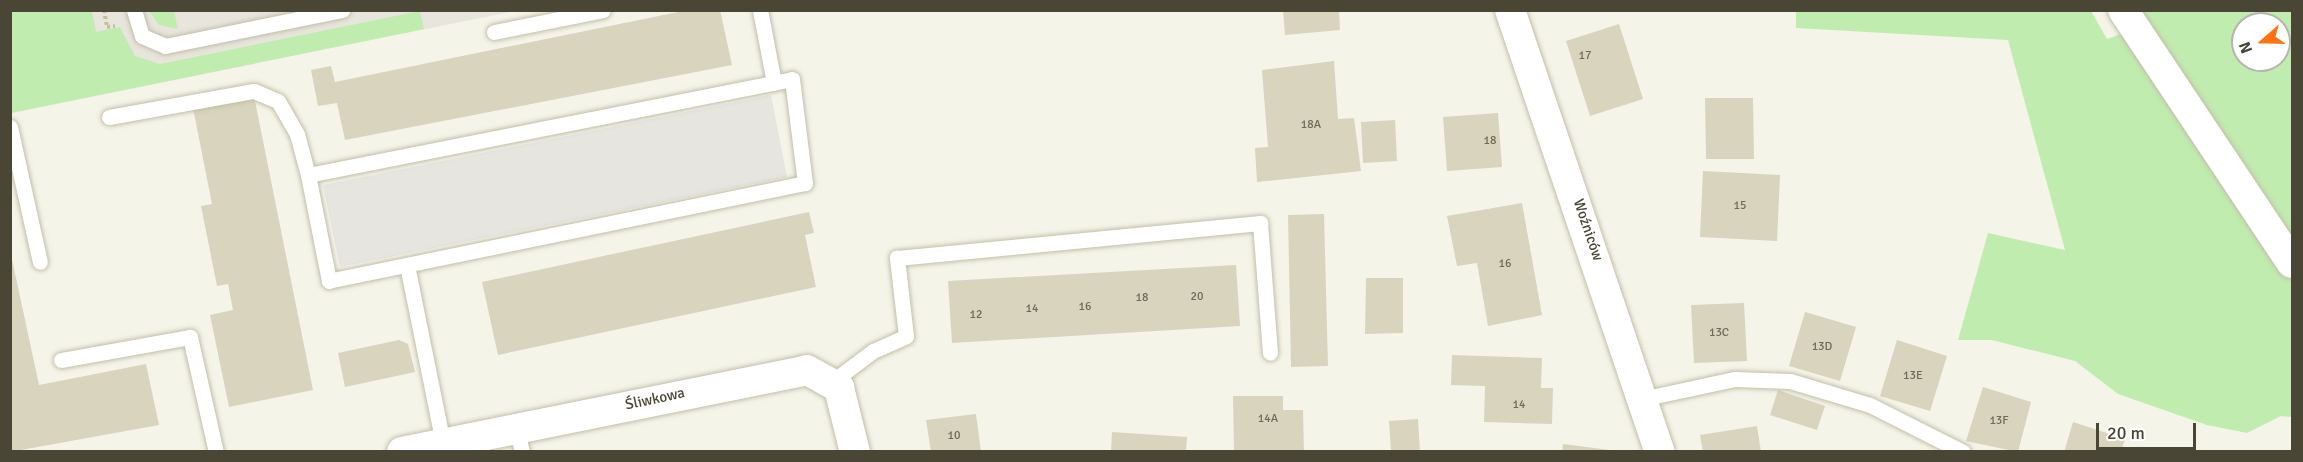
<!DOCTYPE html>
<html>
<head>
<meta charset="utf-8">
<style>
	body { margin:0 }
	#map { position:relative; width:2303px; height:462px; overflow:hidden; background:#f5f4e8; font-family:Signika,sans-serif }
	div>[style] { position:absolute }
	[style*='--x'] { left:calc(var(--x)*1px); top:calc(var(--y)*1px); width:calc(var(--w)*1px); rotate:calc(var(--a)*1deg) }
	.industrial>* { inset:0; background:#e8e5dd }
	.green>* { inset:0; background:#c1ecaf }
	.parking>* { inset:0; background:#e6e5e0 }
	.building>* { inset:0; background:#d8d4bd }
	.path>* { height:4px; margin-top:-2px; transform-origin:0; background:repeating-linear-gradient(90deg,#c4c09a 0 3px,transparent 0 6px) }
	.roads { filter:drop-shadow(0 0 2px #c1bfaa) drop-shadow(0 0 2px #c1bfaa) }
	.service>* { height:15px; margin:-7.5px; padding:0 7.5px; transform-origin:7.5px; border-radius:7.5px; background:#fff }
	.minor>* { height:30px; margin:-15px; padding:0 15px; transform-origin:15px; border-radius:15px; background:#fff }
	span { translate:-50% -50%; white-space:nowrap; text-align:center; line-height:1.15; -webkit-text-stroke:4.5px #fff; paint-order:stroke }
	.number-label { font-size:12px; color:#6d6a58 }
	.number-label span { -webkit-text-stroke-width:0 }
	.street-label { font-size:15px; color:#494636 }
	.frame { position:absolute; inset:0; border:12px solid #494636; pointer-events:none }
	.north { position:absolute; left:2231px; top:12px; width:60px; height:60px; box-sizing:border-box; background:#fff; border:2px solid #b6b5af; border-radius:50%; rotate:250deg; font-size:16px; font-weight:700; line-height:24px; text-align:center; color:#494636 }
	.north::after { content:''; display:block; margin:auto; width:21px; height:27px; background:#ff7315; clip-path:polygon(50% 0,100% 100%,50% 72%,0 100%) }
	.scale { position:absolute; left:2096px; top:423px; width:100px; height:27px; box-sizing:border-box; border:3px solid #494636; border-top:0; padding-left:8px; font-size:18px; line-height:21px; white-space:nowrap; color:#494636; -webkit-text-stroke:4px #fff; paint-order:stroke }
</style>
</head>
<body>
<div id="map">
	<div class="industrial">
		<div style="clip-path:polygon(11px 11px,515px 11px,11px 113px)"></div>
	</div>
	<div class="green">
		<div style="clip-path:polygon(11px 10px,92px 11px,96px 32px,120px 27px,135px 56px,160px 64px,420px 11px,424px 29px,11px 113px)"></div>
		<div style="clip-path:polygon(149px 11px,174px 11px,178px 29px,159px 25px)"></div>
		<div style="clip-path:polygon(evenodd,1796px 11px,2091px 11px,2107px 39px,2149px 24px,2142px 11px,2292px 11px,2292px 417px,2281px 416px,2247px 433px,2207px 425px,2118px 394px,2075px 361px,1992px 340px,1958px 340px,1988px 233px,2065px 250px,2008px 40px,1796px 28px,1796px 11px,2243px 24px,2279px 24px,2279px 60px,2243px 60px,2243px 24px)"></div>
	</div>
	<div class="parking">
		<div style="clip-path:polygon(771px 95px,787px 177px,340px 267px,323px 185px)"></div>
	</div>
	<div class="building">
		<div style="clip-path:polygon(688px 10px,720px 10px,732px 65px,345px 140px,337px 103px,318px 106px,311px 70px,331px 66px,335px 82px)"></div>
		<div style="clip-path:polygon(1283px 10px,1339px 10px,1340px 30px,1285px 35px)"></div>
		<div style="clip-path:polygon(1619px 24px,1643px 99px,1590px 116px,1566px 41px)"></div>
		<div style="clip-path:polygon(1334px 61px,1338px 119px,1354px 118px,1361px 171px,1257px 182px,1255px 148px,1268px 147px,1262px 70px)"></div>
		<div style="clip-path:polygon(254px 96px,313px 390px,229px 407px,210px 315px,233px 310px,228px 284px,217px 286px,201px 206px,212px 204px,193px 108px)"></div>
		<div style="clip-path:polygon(1705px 98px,1753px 98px,1754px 159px,1706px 159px)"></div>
		<div style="clip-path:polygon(1498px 113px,1502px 167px,1447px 171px,1443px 117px)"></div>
		<div style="clip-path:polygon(1395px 120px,1397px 161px,1363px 163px,1361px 122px)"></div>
		<div style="clip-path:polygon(1703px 171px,1780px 175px,1777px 241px,1700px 237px)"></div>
		<div style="clip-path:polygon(1522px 203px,1542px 315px,1488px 326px,1477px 263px,1457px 266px,1447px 216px)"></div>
		<div style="clip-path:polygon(809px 212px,814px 233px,805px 235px,816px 287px,498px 355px,482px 282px)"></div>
		<div style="clip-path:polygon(1324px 214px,1328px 366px,1291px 367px,1288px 215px)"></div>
		<div style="clip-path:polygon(10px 250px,39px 385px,146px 364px,159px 425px,10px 452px)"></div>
		<div style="clip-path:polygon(1236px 265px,1240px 326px,952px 343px,948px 281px)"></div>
		<div style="clip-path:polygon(1366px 278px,1403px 278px,1403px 333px,1365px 334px)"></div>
		<div style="clip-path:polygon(1744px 303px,1747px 361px,1694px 363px,1691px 305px)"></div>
		<div style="clip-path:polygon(1805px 312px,1856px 327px,1840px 381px,1789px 366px)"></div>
		<div style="clip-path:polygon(399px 340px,408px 344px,415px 372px,345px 387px,338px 353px)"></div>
		<div style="clip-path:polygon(1897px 340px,1947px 356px,1930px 411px,1880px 396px)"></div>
		<div style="clip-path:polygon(1452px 355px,1542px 358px,1541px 388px,1553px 388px,1552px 424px,1484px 422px,1485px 386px,1451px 385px)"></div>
		<div style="clip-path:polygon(1983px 387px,2031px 402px,2018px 452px,1966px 441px)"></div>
		<div style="clip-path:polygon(1778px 390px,1825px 406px,1817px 430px,1770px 415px)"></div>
		<div style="clip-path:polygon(1233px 396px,1283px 396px,1283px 410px,1303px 410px,1304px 452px,1234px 452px)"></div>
		<div style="clip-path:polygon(976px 414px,981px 452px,931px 452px,926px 420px)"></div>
		<div style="clip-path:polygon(1418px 419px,1420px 452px,1391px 452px,1389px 421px)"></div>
		<div style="clip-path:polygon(2073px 422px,2125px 439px,2121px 452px,2064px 452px)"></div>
		<div style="clip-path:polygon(1757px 426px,1761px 452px,1703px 452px,1700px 435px)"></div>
		<div style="clip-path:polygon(1112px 432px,1187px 437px,1186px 452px,1111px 452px)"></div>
		<div style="clip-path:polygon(1563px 444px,1610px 450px,1610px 452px,1562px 452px)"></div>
	</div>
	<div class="path">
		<div style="--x:104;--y:10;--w:17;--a:80"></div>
		<div style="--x:107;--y:27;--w:8;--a:-7"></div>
	</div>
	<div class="roads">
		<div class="service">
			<div style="--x:134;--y:10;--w:27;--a:73"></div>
			<div style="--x:142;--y:36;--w:25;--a:23"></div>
			<div style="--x:165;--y:46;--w:181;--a:-11.5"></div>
			<div style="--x:760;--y:10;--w:74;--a:79.1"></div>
			<div style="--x:494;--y:32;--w:111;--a:-11.4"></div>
			<div style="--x:792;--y:79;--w:105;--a:82.9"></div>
			<div style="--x:805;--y:183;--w:486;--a:168.4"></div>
			<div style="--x:329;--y:281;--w:108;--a:-101.2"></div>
			<div style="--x:308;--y:175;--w:493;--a:-11.2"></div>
			<div style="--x:109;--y:117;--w:147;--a:-10.2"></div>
			<div style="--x:254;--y:91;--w:26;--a:23"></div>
			<div style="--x:278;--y:101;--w:38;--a:60"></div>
			<div style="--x:297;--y:134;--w:42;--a:75"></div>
			<div style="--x:10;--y:127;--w:138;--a:77.5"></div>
			<div style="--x:407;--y:265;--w:182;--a:78.6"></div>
			<div style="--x:61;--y:360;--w:131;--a:-10.1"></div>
			<div style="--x:190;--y:337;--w:118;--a:77.3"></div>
			<div style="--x:833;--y:381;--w:50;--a:-36.9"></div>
			<div style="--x:873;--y:351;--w:36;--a:-24"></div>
			<div style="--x:906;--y:336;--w:79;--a:-96.6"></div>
			<div style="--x:897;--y:258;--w:365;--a:-5.5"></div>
			<div style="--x:1260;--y:223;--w:130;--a:85.6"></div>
			<div style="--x:1646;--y:398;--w:91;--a:-12.1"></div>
			<div style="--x:1735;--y:379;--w:55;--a:2.1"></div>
			<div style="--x:1790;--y:381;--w:84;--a:16.7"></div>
			<div style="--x:1870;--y:405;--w:104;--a:26.8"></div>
			<div style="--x:517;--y:429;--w:24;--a:78"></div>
		</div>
		<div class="minor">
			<div style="--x:1510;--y:10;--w:467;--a:71.3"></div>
			<div style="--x:2123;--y:10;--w:304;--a:56.3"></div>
			<div style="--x:402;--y:452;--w:413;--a:-11.4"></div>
			<div style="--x:807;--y:370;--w:37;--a:29"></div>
			<div style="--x:839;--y:388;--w:66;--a:76"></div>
		</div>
	</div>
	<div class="number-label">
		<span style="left:1585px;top:56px">17</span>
		<span style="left:1311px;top:125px">18A</span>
		<span style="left:1490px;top:141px">18</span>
		<span style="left:1740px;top:206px">15</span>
		<span style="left:1505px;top:264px">16</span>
		<span style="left:1197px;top:297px">20</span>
		<span style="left:1142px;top:298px">18</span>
		<span style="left:1085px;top:307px">16</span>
		<span style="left:1032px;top:309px">14</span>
		<span style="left:976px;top:315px">12</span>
		<span style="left:1719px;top:333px">13C</span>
		<span style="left:1822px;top:347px">13D</span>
		<span style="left:1913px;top:376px">13E</span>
		<span style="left:1519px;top:405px">14</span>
		<span style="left:1268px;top:419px">14A</span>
		<span style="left:1999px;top:421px">13F</span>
		<span style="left:954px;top:436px">10</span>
	</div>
	<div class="street-label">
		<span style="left:1588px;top:230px;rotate:71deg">Woźniców</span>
		<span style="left:655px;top:399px;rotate:-12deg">Śliwkowa</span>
	</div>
	<div class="frame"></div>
	<div class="north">N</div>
	<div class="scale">20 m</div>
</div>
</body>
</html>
